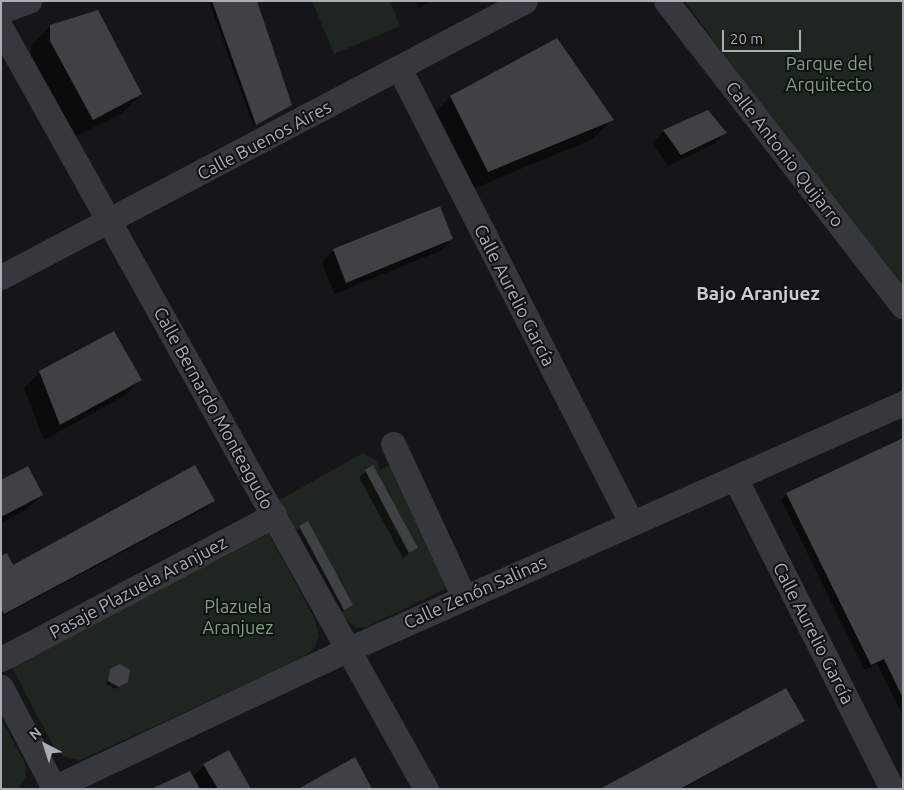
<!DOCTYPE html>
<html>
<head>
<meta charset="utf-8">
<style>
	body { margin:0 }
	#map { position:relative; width:904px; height:790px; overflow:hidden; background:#161618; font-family:Ubuntu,sans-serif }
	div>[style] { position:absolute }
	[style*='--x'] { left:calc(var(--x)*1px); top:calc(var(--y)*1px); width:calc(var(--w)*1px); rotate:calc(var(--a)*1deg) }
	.green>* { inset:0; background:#1e261f }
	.shadow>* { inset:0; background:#0007 }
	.building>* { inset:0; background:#404145 }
	.minor>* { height:25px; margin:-12.5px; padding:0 12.5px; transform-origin:12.5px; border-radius:12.5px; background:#37383d }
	span { translate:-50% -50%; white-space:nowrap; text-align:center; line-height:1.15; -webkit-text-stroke:4px #111113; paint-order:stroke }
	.park-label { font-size:18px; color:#7fa381 }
	.street-label { font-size:18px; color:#a8adb8 }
	.neighbourhood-label { font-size:19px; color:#c9ccd4; font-weight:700 }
	.frame { position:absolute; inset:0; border:2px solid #a8adb8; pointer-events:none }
	.north { position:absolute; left:20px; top:720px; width:50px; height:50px; -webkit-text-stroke:4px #111113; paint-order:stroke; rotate:320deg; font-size:14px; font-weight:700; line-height:20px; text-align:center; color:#a8adb8 }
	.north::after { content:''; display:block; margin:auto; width:18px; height:22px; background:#a8adb8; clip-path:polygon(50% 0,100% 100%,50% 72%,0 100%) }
	.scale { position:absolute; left:722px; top:30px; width:79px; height:22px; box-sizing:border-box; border:2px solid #a8adb8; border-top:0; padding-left:6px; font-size:15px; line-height:18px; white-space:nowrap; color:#a8adb8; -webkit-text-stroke:4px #111113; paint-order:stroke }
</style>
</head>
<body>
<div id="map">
	<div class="green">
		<div style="clip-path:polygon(312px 1px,390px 1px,400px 26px,334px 54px)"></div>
		<div style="clip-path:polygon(685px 1px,903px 1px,903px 291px,783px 137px)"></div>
		<div style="clip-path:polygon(363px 453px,376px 460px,380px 470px,392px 464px,447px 588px,365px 628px,355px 627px,339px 614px,278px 501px)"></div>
		<div style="clip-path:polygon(266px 529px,314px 617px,319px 636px,314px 649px,303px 658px,81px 760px,65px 757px,55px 749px,10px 664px)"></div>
		<div style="clip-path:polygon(1px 719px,25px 763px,26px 777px,18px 789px,1px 789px)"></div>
	</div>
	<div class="shadow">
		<div style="clip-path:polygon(209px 1px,256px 1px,288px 107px,253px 126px)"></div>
		<div style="clip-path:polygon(415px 1px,431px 1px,419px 8px)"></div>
		<div style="clip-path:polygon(50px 26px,141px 94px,122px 113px,73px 138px,31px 61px,31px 46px)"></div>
		<div style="clip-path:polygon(450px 97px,612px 120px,593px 139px,468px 191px,431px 116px)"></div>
		<div style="clip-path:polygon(708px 111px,726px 132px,714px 144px,668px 166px,652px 143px,664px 131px)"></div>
		<div style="clip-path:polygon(452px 239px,440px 251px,334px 294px,322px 262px,334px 250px)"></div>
		<div style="clip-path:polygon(40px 372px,140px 380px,124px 396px,44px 440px,24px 388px)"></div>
		<div style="clip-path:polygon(903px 439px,903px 716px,877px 664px,865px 670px,781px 500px,787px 494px)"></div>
		<div style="clip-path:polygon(373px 467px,417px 548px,403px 558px,359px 477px)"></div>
		<div style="clip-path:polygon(1px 481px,42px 494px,26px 510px,1px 523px)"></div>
		<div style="clip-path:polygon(214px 501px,207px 507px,1px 617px,1px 557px,13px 566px)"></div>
		<div style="clip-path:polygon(307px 523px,351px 605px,337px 615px,293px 533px)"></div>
		<div style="clip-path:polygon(111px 670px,124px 684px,115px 689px,106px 684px)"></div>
		<div style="clip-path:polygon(803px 720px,683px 789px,603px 789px)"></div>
		<div style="clip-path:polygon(204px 765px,249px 789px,154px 789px,192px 777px)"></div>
	</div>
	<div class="building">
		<div style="clip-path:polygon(212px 1px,257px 1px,292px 105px,256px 125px)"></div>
		<div style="clip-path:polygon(98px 10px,142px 94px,93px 120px,50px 41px,50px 25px)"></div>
		<div style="clip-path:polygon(557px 38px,614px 120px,488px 172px,450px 96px)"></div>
		<div style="clip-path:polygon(708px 110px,727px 133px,681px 155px,663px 130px)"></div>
		<div style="clip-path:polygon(440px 206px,453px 239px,346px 283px,333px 249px)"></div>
		<div style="clip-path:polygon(114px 331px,142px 380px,60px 425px,39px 371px)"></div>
		<div style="clip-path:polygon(903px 438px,903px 698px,884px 659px,871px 665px,786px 493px)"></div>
		<div style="clip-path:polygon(195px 465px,215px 501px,4px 614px,1px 608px,1px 556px,7px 553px,13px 565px)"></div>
		<div style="clip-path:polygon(373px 465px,418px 548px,409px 553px,365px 470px)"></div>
		<div style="clip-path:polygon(28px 466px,43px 495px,1px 517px,1px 480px)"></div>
		<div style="clip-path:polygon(308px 521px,353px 605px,344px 610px,299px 526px)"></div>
		<div style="clip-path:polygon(120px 664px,130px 670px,128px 682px,119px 687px,108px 681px,110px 669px)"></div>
		<div style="clip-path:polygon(786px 688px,805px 721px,680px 789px,600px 789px)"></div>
		<div style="clip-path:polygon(229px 750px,251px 789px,218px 789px,203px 764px)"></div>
		<div style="clip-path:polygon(355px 757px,372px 789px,298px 789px)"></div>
		<div style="clip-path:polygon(190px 771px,200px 789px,151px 789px)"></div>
	</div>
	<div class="minor">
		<div style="--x:666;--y:1;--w:386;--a:52.2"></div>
		<div style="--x:1;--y:11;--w:30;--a:-20"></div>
		<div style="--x:1;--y:28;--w:872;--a:60.82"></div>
		<div style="--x:399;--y:68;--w:510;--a:62.93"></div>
		<div style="--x:1;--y:277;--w:592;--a:-27.78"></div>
		<div style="--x:393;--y:444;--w:169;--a:65.1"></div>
		<div style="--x:735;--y:478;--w:348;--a:63.2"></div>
		<div style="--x:1;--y:659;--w:309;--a:-27.8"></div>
		<div style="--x:1;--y:687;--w:114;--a:62.3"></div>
		<div style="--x:51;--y:789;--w:329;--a:-25.2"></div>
		<div style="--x:349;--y:649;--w:606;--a:-23.94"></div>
	</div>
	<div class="park-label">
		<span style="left:829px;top:74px">Parque del<br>Arquitecto</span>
		<span style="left:238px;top:617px">Plazuela<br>Aranjuez</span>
	</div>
	<div class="street-label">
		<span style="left:264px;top:140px;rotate:-28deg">Calle Buenos Aires</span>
		<span style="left:785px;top:154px;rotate:52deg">Calle Antonio Quijarro</span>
		<span style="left:515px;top:295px;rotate:63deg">Calle Aurelio García</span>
		<span style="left:214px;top:408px;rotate:61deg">Calle Bernardo Monteagudo</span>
		<span style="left:138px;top:587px;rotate:-28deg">Pasaje Plazuela Aranjuez</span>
		<span style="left:475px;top:592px;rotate:-24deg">Calle Zenón Salinas</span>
		<span style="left:814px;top:633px;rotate:63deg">Calle Aurelio García</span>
	</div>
	<div class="neighbourhood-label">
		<span style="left:758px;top:294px">Bajo Aranjuez</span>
	</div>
	<div class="frame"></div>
	<div class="north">N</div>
	<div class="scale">20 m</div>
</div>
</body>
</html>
